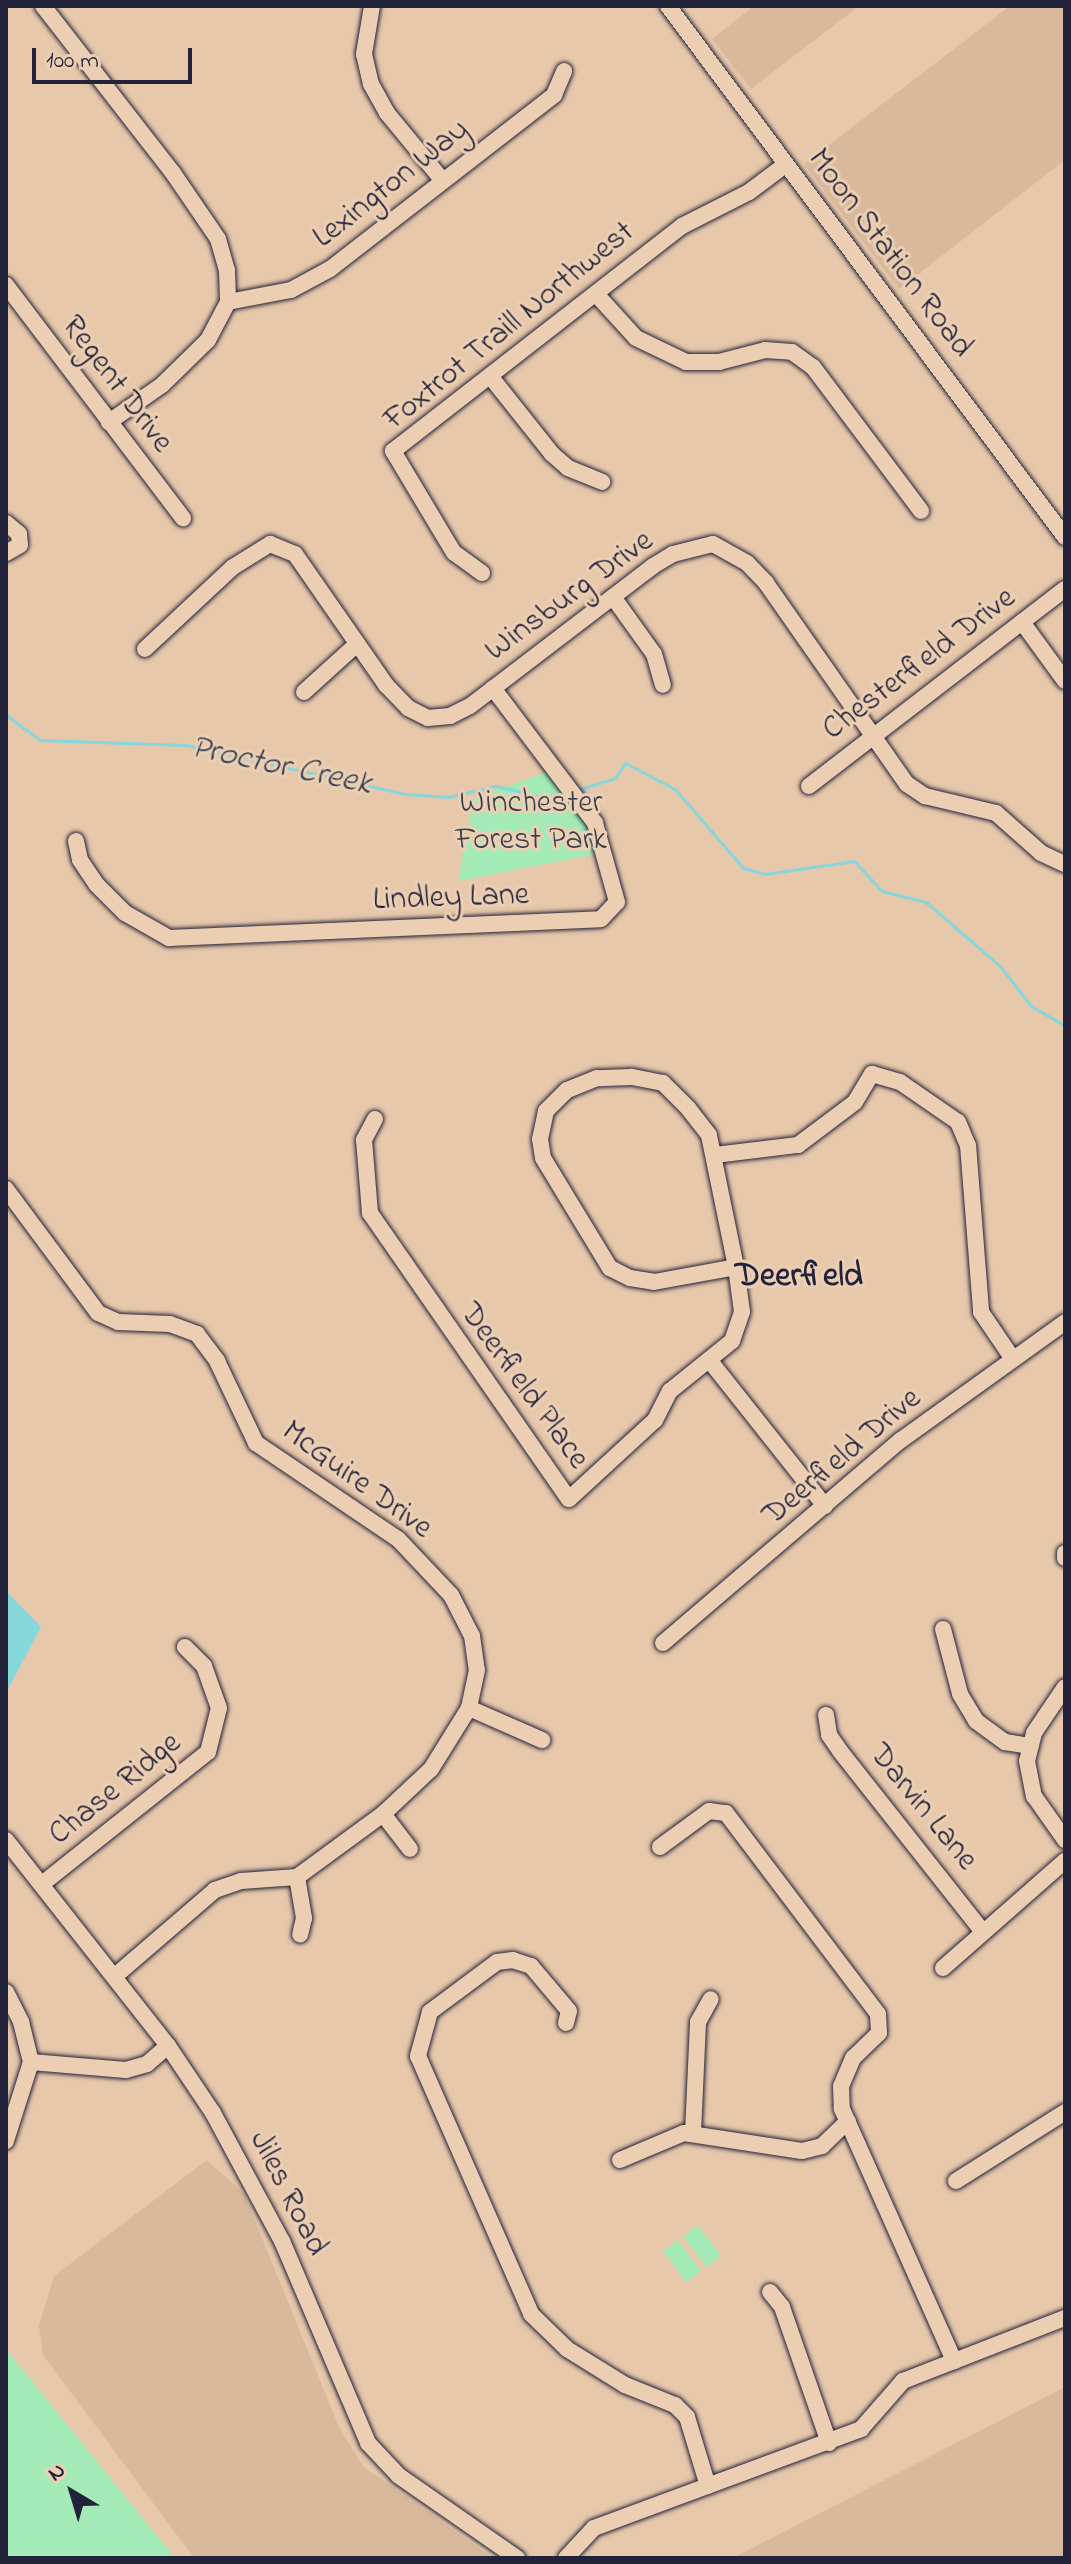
<!DOCTYPE html>
<html>
<head>
<meta charset="utf-8">
<style>
	body { margin:0 }
	#map { position:relative; width:1071px; height:2564px; overflow:hidden; background:#e7c8aa; font-family:"Indie Flower",sans-serif }
	div>[style] { position:absolute }
	[style*='--x'] { left:calc(var(--x)*1px); top:calc(var(--y)*1px); width:calc(var(--w)*1px); rotate:calc(var(--a)*1deg) }
	.built>* { inset:0; background:#d9b99b }
	.green>* { inset:0; background:#a4eab6 }
	.water>* { inset:0; background:#86d7dc }
	.stream>* { height:3px; margin:-1.5px; padding:0 1.5px; transform-origin:1.5px; border-radius:1.5px; background:#86d7dc }
	.roads { filter:drop-shadow(0 0 2px #22223b) drop-shadow(0 0 2px #22223b) }
	.minor>* { height:16px; margin:-8px; padding:0 8px; transform-origin:8px; border-radius:8px; background:#eccfb3 }
	span { translate:-50% -50%; white-space:nowrap; text-align:center; line-height:1.15; -webkit-text-stroke:6px #eccfb3; paint-order:stroke }
	.street-label { font-size:32px; color:#22223b }
	.park-label { font-size:32px; color:#36404d }
	.water-label { font-size:34px; color:#313d53; font-style:italic }
	.neighbourhood-label { font-size:34px; color:#22223b; font-weight:700 }
	.frame { position:absolute; inset:0; border:8px solid #22223b; pointer-events:none }
	.north { position:absolute; left:32px; top:2452px; width:80px; height:80px; -webkit-text-stroke:6px #eccfb3; paint-order:stroke; rotate:322deg; font-size:22px; font-weight:700; line-height:32px; text-align:center; color:#22223b }
	.north::after { content:''; display:block; margin:auto; width:28px; height:36px; background:#22223b; clip-path:polygon(50% 0,100% 100%,50% 72%,0 100%) }
	.scale { position:absolute; left:32px; top:48px; width:160px; height:36px; box-sizing:border-box; border:4px solid #22223b; border-top:0; padding-left:10px; font-size:24px; line-height:28px; white-space:nowrap; color:#22223b; -webkit-text-stroke:6px #eccfb3; paint-order:stroke }
</style>
</head>
<body>
<div id="map">
	<div class="built">
		<div style="clip-path:polygon(754px 6px,859px 6px,751px 89px,712px 39px)"></div>
		<div style="clip-path:polygon(1010px 6px,1065px 6px,1065px 160px,899px 289px,804px 164px)"></div>
		<div style="clip-path:polygon(207px 2160px,244px 2194px,339px 2427px,364px 2467px,493px 2558px,194px 2558px,43px 2355px,39px 2326px,54px 2276px)"></div>
		<div style="clip-path:polygon(1065px 2387px,1065px 2558px,733px 2558px)"></div>
	</div>
	<div class="green">
		<div style="clip-path:polygon(546px 772px,589px 829px,597px 854px,458px 881px,473px 799px)"></div>
		<div style="clip-path:polygon(698px 2225px,721px 2256px,706px 2267px,683px 2236px)"></div>
		<div style="clip-path:polygon(678px 2240px,701px 2271px,686px 2282px,663px 2251px)"></div>
		<div style="clip-path:polygon(6px 2349px,175px 2558px,6px 2558px)"></div>
	</div>
	<div class="water">
		<div style="clip-path:polygon(6px 1591px,41px 1627px,6px 1693px)"></div>
	</div>
	<div class="stream">
		<div style="--x:6;--y:715;--w:42;--a:36.3"></div>
		<div style="--x:40;--y:740;--w:146;--a:2"></div>
		<div style="--x:186;--y:745;--w:225;--a:12.6"></div>
		<div style="--x:406;--y:794;--w:42;--a:4.1"></div>
		<div style="--x:448;--y:797;--w:49;--a:-12.9"></div>
		<div style="--x:496;--y:786;--w:49;--a:12.9"></div>
		<div style="--x:544;--y:797;--w:18;--a:-13"></div>
		<div style="--x:580;--y:789;--w:37;--a:-17"></div>
		<div style="--x:615;--y:778;--w:18;--a:-56"></div>
		<div style="--x:625;--y:763;--w:56;--a:27.5"></div>
		<div style="--x:675;--y:789;--w:104;--a:49.3"></div>
		<div style="--x:743;--y:868;--w:23;--a:15"></div>
		<div style="--x:765;--y:874;--w:90;--a:-8.3"></div>
		<div style="--x:854;--y:861;--w:41;--a:47"></div>
		<div style="--x:882;--y:891;--w:45;--a:14"></div>
		<div style="--x:926;--y:902;--w:98;--a:40.9"></div>
		<div style="--x:1000;--y:966;--w:51;--a:52.2"></div>
		<div style="--x:1031;--y:1006;--w:39;--a:30"></div>
	</div>
	<div class="roads">
		<div class="minor">
			<div style="--x:43;--y:6;--w:212;--a:52.1"></div>
			<div style="--x:173;--y:173;--w:80;--a:55.7"></div>
			<div style="--x:218;--y:239;--w:33;--a:74"></div>
			<div style="--x:227;--y:271;--w:31;--a:88"></div>
			<div style="--x:228;--y:302;--w:43;--a:117.8"></div>
			<div style="--x:208;--y:340;--w:64;--a:135.6"></div>
			<div style="--x:162;--y:385;--w:65;--a:145.1"></div>
			<div style="--x:372;--y:6;--w:49;--a:99.5"></div>
			<div style="--x:364;--y:54;--w:31;--a:77"></div>
			<div style="--x:371;--y:84;--w:33;--a:61"></div>
			<div style="--x:387;--y:113;--w:88;--a:50.5"></div>
			<div style="--x:668;--y:6;--w:663;--a:53.22"></div>
			<div style="--x:6;--y:285;--w:293;--a:52.8"></div>
			<div style="--x:596;--y:294;--w:59;--a:47.7"></div>
			<div style="--x:636;--y:338;--w:55;--a:25.6"></div>
			<div style="--x:686;--y:362;--w:33;--a:0"></div>
			<div style="--x:719;--y:362;--w:48;--a:-14.6"></div>
			<div style="--x:765;--y:350;--w:27;--a:4"></div>
			<div style="--x:792;--y:352;--w:26;--a:36"></div>
			<div style="--x:813;--y:367;--w:180;--a:53.1"></div>
			<div style="--x:228;--y:302;--w:64;--a:-10.8"></div>
			<div style="--x:291;--y:290;--w:44;--a:-28.3"></div>
			<div style="--x:330;--y:269;--w:284;--a:-37.8"></div>
			<div style="--x:554;--y:95;--w:26;--a:-67"></div>
			<div style="--x:490;--y:376;--w:100;--a:51.5"></div>
			<div style="--x:552;--y:454;--w:21;--a:41"></div>
			<div style="--x:568;--y:468;--w:37;--a:22"></div>
			<div style="--x:6;--y:523;--w:17;--a:40"></div>
			<div style="--x:19;--y:534;--w:11;--a:85"></div>
			<div style="--x:20;--y:545;--w:16;--a:150"></div>
			<div style="--x:482;--y:573;--w:34;--a:-144"></div>
			<div style="--x:454;--y:553;--w:119;--a:-120.9"></div>
			<div style="--x:393;--y:451;--w:366;--a:-37.9"></div>
			<div style="--x:682;--y:226;--w:75;--a:-26.9"></div>
			<div style="--x:749;--y:192;--w:45;--a:-36.9"></div>
			<div style="--x:613;--y:597;--w:70;--a:54.3"></div>
			<div style="--x:654;--y:654;--w:32;--a:74"></div>
			<div style="--x:1022;--y:622;--w:73;--a:53.9"></div>
			<div style="--x:145;--y:649;--w:120;--a:-43"></div>
			<div style="--x:233;--y:567;--w:44;--a:-31.9"></div>
			<div style="--x:270;--y:544;--w:27;--a:22"></div>
			<div style="--x:295;--y:554;--w:160;--a:55.2"></div>
			<div style="--x:386;--y:685;--w:32;--a:46"></div>
			<div style="--x:408;--y:708;--w:22;--a:27"></div>
			<div style="--x:428;--y:718;--w:22;--a:-5"></div>
			<div style="--x:450;--y:716;--w:22;--a:-27"></div>
			<div style="--x:470;--y:706;--w:230;--a:-37.4"></div>
			<div style="--x:653;--y:566;--w:23;--a:-31"></div>
			<div style="--x:673;--y:554;--w:41;--a:-14"></div>
			<div style="--x:713;--y:544;--w:39;--a:29"></div>
			<div style="--x:747;--y:563;--w:28;--a:46"></div>
			<div style="--x:766;--y:583;--w:246;--a:55"></div>
			<div style="--x:907;--y:784;--w:22;--a:34"></div>
			<div style="--x:925;--y:796;--w:73;--a:13.5"></div>
			<div style="--x:996;--y:813;--w:60;--a:41.6"></div>
			<div style="--x:1041;--y:853;--w:26;--a:25"></div>
			<div style="--x:304;--y:692;--w:72;--a:-42.2"></div>
			<div style="--x:809;--y:786;--w:323;--a:-37.6"></div>
			<div style="--x:76;--y:841;--w:19;--a:78"></div>
			<div style="--x:80;--y:860;--w:29;--a:56"></div>
			<div style="--x:96;--y:884;--w:41;--a:45"></div>
			<div style="--x:125;--y:913;--w:51;--a:29.6"></div>
			<div style="--x:169;--y:938;--w:432;--a:-2.5"></div>
			<div style="--x:601;--y:919;--w:23;--a:-47"></div>
			<div style="--x:617;--y:902;--w:82;--a:-105.6"></div>
			<div style="--x:595;--y:823;--w:169;--a:-127.1"></div>
			<div style="--x:375;--y:1119;--w:24;--a:118"></div>
			<div style="--x:364;--y:1140;--w:73;--a:85.3"></div>
			<div style="--x:370;--y:1213;--w:348;--a:55.2"></div>
			<div style="--x:569;--y:1499;--w:117;--a:-42.6"></div>
			<div style="--x:655;--y:1420;--w:33;--a:-63"></div>
			<div style="--x:670;--y:1391;--w:80;--a:-38.9"></div>
			<div style="--x:732;--y:1341;--w:31;--a:-71"></div>
			<div style="--x:742;--y:1312;--w:45;--a:-97.6"></div>
			<div style="--x:736;--y:1267;--w:135;--a:-101.6"></div>
			<div style="--x:709;--y:1135;--w:33;--a:-128"></div>
			<div style="--x:689;--y:1109;--w:37;--a:-135"></div>
			<div style="--x:663;--y:1083;--w:33;--a:-169"></div>
			<div style="--x:631;--y:1077;--w:34;--a:178"></div>
			<div style="--x:597;--y:1078;--w:32;--a:158"></div>
			<div style="--x:567;--y:1090;--w:30;--a:135"></div>
			<div style="--x:546;--y:1111;--w:29;--a:102"></div>
			<div style="--x:540;--y:1139;--w:19;--a:81"></div>
			<div style="--x:543;--y:1158;--w:129;--a:58.7"></div>
			<div style="--x:610;--y:1268;--w:22;--a:27"></div>
			<div style="--x:630;--y:1278;--w:24;--a:9"></div>
			<div style="--x:654;--y:1282;--w:83;--a:-10.4"></div>
			<div style="--x:715;--y:1155;--w:84;--a:-6.9"></div>
			<div style="--x:798;--y:1145;--w:71;--a:-37"></div>
			<div style="--x:855;--y:1102;--w:33;--a:-59"></div>
			<div style="--x:872;--y:1074;--w:29;--a:16"></div>
			<div style="--x:900;--y:1082;--w:70;--a:34.6"></div>
			<div style="--x:958;--y:1122;--w:25;--a:67"></div>
			<div style="--x:968;--y:1145;--w:168;--a:85.5"></div>
			<div style="--x:981;--y:1312;--w:57;--a:55.8"></div>
			<div style="--x:6;--y:1189;--w:154;--a:53.4"></div>
			<div style="--x:98;--y:1313;--w:22;--a:24"></div>
			<div style="--x:118;--y:1322;--w:52;--a:2.2"></div>
			<div style="--x:170;--y:1324;--w:29;--a:20"></div>
			<div style="--x:197;--y:1334;--w:34;--a:53"></div>
			<div style="--x:217;--y:1361;--w:91;--a:64.6"></div>
			<div style="--x:256;--y:1443;--w:171;--a:34.1"></div>
			<div style="--x:398;--y:1539;--w:77;--a:46.6"></div>
			<div style="--x:451;--y:1595;--w:46;--a:62.9"></div>
			<div style="--x:472;--y:1636;--w:34;--a:82"></div>
			<div style="--x:477;--y:1670;--w:39;--a:102"></div>
			<div style="--x:469;--y:1708;--w:72;--a:121.9"></div>
			<div style="--x:431;--y:1769;--w:66;--a:136.8"></div>
			<div style="--x:383;--y:1814;--w:107;--a:143.8"></div>
			<div style="--x:297;--y:1877;--w:56;--a:175.9"></div>
			<div style="--x:241;--y:1881;--w:28;--a:161"></div>
			<div style="--x:215;--y:1890;--w:132;--a:139.3"></div>
			<div style="--x:710;--y:1361;--w:185;--a:51.6"></div>
			<div style="--x:1065;--y:1553;--w:5;--a:90"></div>
			<div style="--x:943;--y:1629;--w:67;--a:75.3"></div>
			<div style="--x:960;--y:1694;--w:31;--a:59"></div>
			<div style="--x:976;--y:1721;--w:36;--a:36"></div>
			<div style="--x:1005;--y:1742;--w:26;--a:9"></div>
			<div style="--x:663;--y:1643;--w:313;--a:-40.5"></div>
			<div style="--x:901;--y:1440;--w:202;--a:-35.7"></div>
			<div style="--x:1065;--y:1687;--w:55;--a:124"></div>
			<div style="--x:1034;--y:1733;--w:29;--a:104"></div>
			<div style="--x:1027;--y:1761;--w:36;--a:79"></div>
			<div style="--x:1034;--y:1796;--w:54;--a:54.8"></div>
			<div style="--x:469;--y:1708;--w:80;--a:23.7"></div>
			<div style="--x:826;--y:1715;--w:20;--a:81"></div>
			<div style="--x:829;--y:1735;--w:19;--a:55"></div>
			<div style="--x:840;--y:1751;--w:231;--a:51.7"></div>
			<div style="--x:383;--y:1814;--w:44;--a:52.4"></div>
			<div style="--x:6;--y:1840;--w:262;--a:51.8"></div>
			<div style="--x:168;--y:2046;--w:81;--a:56.1"></div>
			<div style="--x:213;--y:2113;--w:145;--a:61.7"></div>
			<div style="--x:282;--y:2241;--w:220;--a:66.9"></div>
			<div style="--x:368;--y:2443;--w:45;--a:46.8"></div>
			<div style="--x:399;--y:2476;--w:144;--a:34.8"></div>
			<div style="--x:660;--y:1847;--w:61;--a:-36.3"></div>
			<div style="--x:709;--y:1811;--w:17;--a:7"></div>
			<div style="--x:726;--y:1813;--w:252;--a:52.9"></div>
			<div style="--x:878;--y:2014;--w:19;--a:87"></div>
			<div style="--x:879;--y:2033;--w:36;--a:136"></div>
			<div style="--x:853;--y:2058;--w:30;--a:113"></div>
			<div style="--x:841;--y:2086;--w:23;--a:88"></div>
			<div style="--x:842;--y:2109;--w:276;--a:66"></div>
			<div style="--x:297;--y:1877;--w:42;--a:80.3"></div>
			<div style="--x:304;--y:1918;--w:17;--a:103"></div>
			<div style="--x:42;--y:1884;--w:212;--a:-38.5"></div>
			<div style="--x:208;--y:1752;--w:45;--a:-76"></div>
			<div style="--x:219;--y:1708;--w:45;--a:-109.7"></div>
			<div style="--x:204;--y:1666;--w:27;--a:-135"></div>
			<div style="--x:943;--y:1968;--w:162;--a:-41.3"></div>
			<div style="--x:6;--y:1992;--w:34;--a:63"></div>
			<div style="--x:21;--y:2022;--w:41;--a:76"></div>
			<div style="--x:31;--y:2062;--w:83;--a:107.6"></div>
			<div style="--x:566;--y:2023;--w:12;--a:-76"></div>
			<div style="--x:569;--y:2011;--w:59;--a:-130.2"></div>
			<div style="--x:531;--y:1966;--w:19;--a:-162"></div>
			<div style="--x:513;--y:1960;--w:16;--a:173"></div>
			<div style="--x:497;--y:1962;--w:84;--a:143.3"></div>
			<div style="--x:430;--y:2012;--w:46;--a:105.3"></div>
			<div style="--x:418;--y:2056;--w:282;--a:66.3"></div>
			<div style="--x:531;--y:2314;--w:50;--a:44.2"></div>
			<div style="--x:567;--y:2349;--w:68;--a:31.8"></div>
			<div style="--x:625;--y:2385;--w:54;--a:21.8"></div>
			<div style="--x:675;--y:2405;--w:17;--a:45"></div>
			<div style="--x:687;--y:2417;--w:72;--a:73.1"></div>
			<div style="--x:31;--y:2062;--w:95;--a:4.8"></div>
			<div style="--x:126;--y:2070;--w:22;--a:-16"></div>
			<div style="--x:147;--y:2064;--w:28;--a:-41"></div>
			<div style="--x:693;--y:2133;--w:111;--a:-87.4"></div>
			<div style="--x:698;--y:2022;--w:26;--a:-61"></div>
			<div style="--x:620;--y:2160;--w:69;--a:-22.9"></div>
			<div style="--x:684;--y:2133;--w:119;--a:8.7"></div>
			<div style="--x:802;--y:2151;--w:21;--a:-14"></div>
			<div style="--x:822;--y:2146;--w:36;--a:-44"></div>
			<div style="--x:956;--y:2181;--w:129;--a:-32.3"></div>
			<div style="--x:770;--y:2292;--w:19;--a:51"></div>
			<div style="--x:782;--y:2307;--w:144;--a:70.9"></div>
			<div style="--x:566;--y:2558;--w:41;--a:-47"></div>
			<div style="--x:594;--y:2528;--w:285;--a:-20.3"></div>
			<div style="--x:861;--y:2429;--w:64;--a:-48.8"></div>
			<div style="--x:903;--y:2381;--w:174;--a:-21.3"></div>
		</div>
	</div>
	<div class="street-label">
		<span style="left:392px;top:185px;rotate:-38deg">Lexington Way</span>
		<span style="left:889px;top:254px;rotate:53deg">Moon Station Road</span>
		<span style="left:510px;top:327px;rotate:-39deg">Foxtrot Traill Northwest</span>
		<span style="left:116px;top:385px;rotate:53deg">Regent Drive</span>
		<span style="left:570px;top:597px;rotate:-36deg">Winsburg Drive</span>
		<span style="left:920px;top:665px;rotate:-37deg">Chesterfield Drive</span>
		<span style="left:451px;top:899px;rotate:-2deg">Lindley Lane</span>
		<span style="left:523px;top:1387px;rotate:54deg">Deerfield Place</span>
		<span style="left:843px;top:1458px;rotate:-40deg">Deerfield Drive</span>
		<span style="left:356px;top:1481px;rotate:36deg">McGuire Drive</span>
		<span style="left:116px;top:1790px;rotate:-39deg">Chase Ridge</span>
		<span style="left:922px;top:1808px;rotate:51deg">Darvin Lane</span>
		<span style="left:287px;top:2194px;rotate:63deg">Jiles Road</span>
	</div>
	<div class="park-label">
		<span style="left:531px;top:823px">Winchester<br>Forest Park</span>
	</div>
	<div class="water-label">
		<span style="left:281px;top:767px;rotate:12deg">Proctor Creek</span>
	</div>
	<div class="neighbourhood-label">
		<span style="left:799px;top:1278px">Deerfield</span>
	</div>
	<div class="frame"></div>
	<div class="north">N</div>
	<div class="scale">100 m</div>
</div>
</body>
</html>
